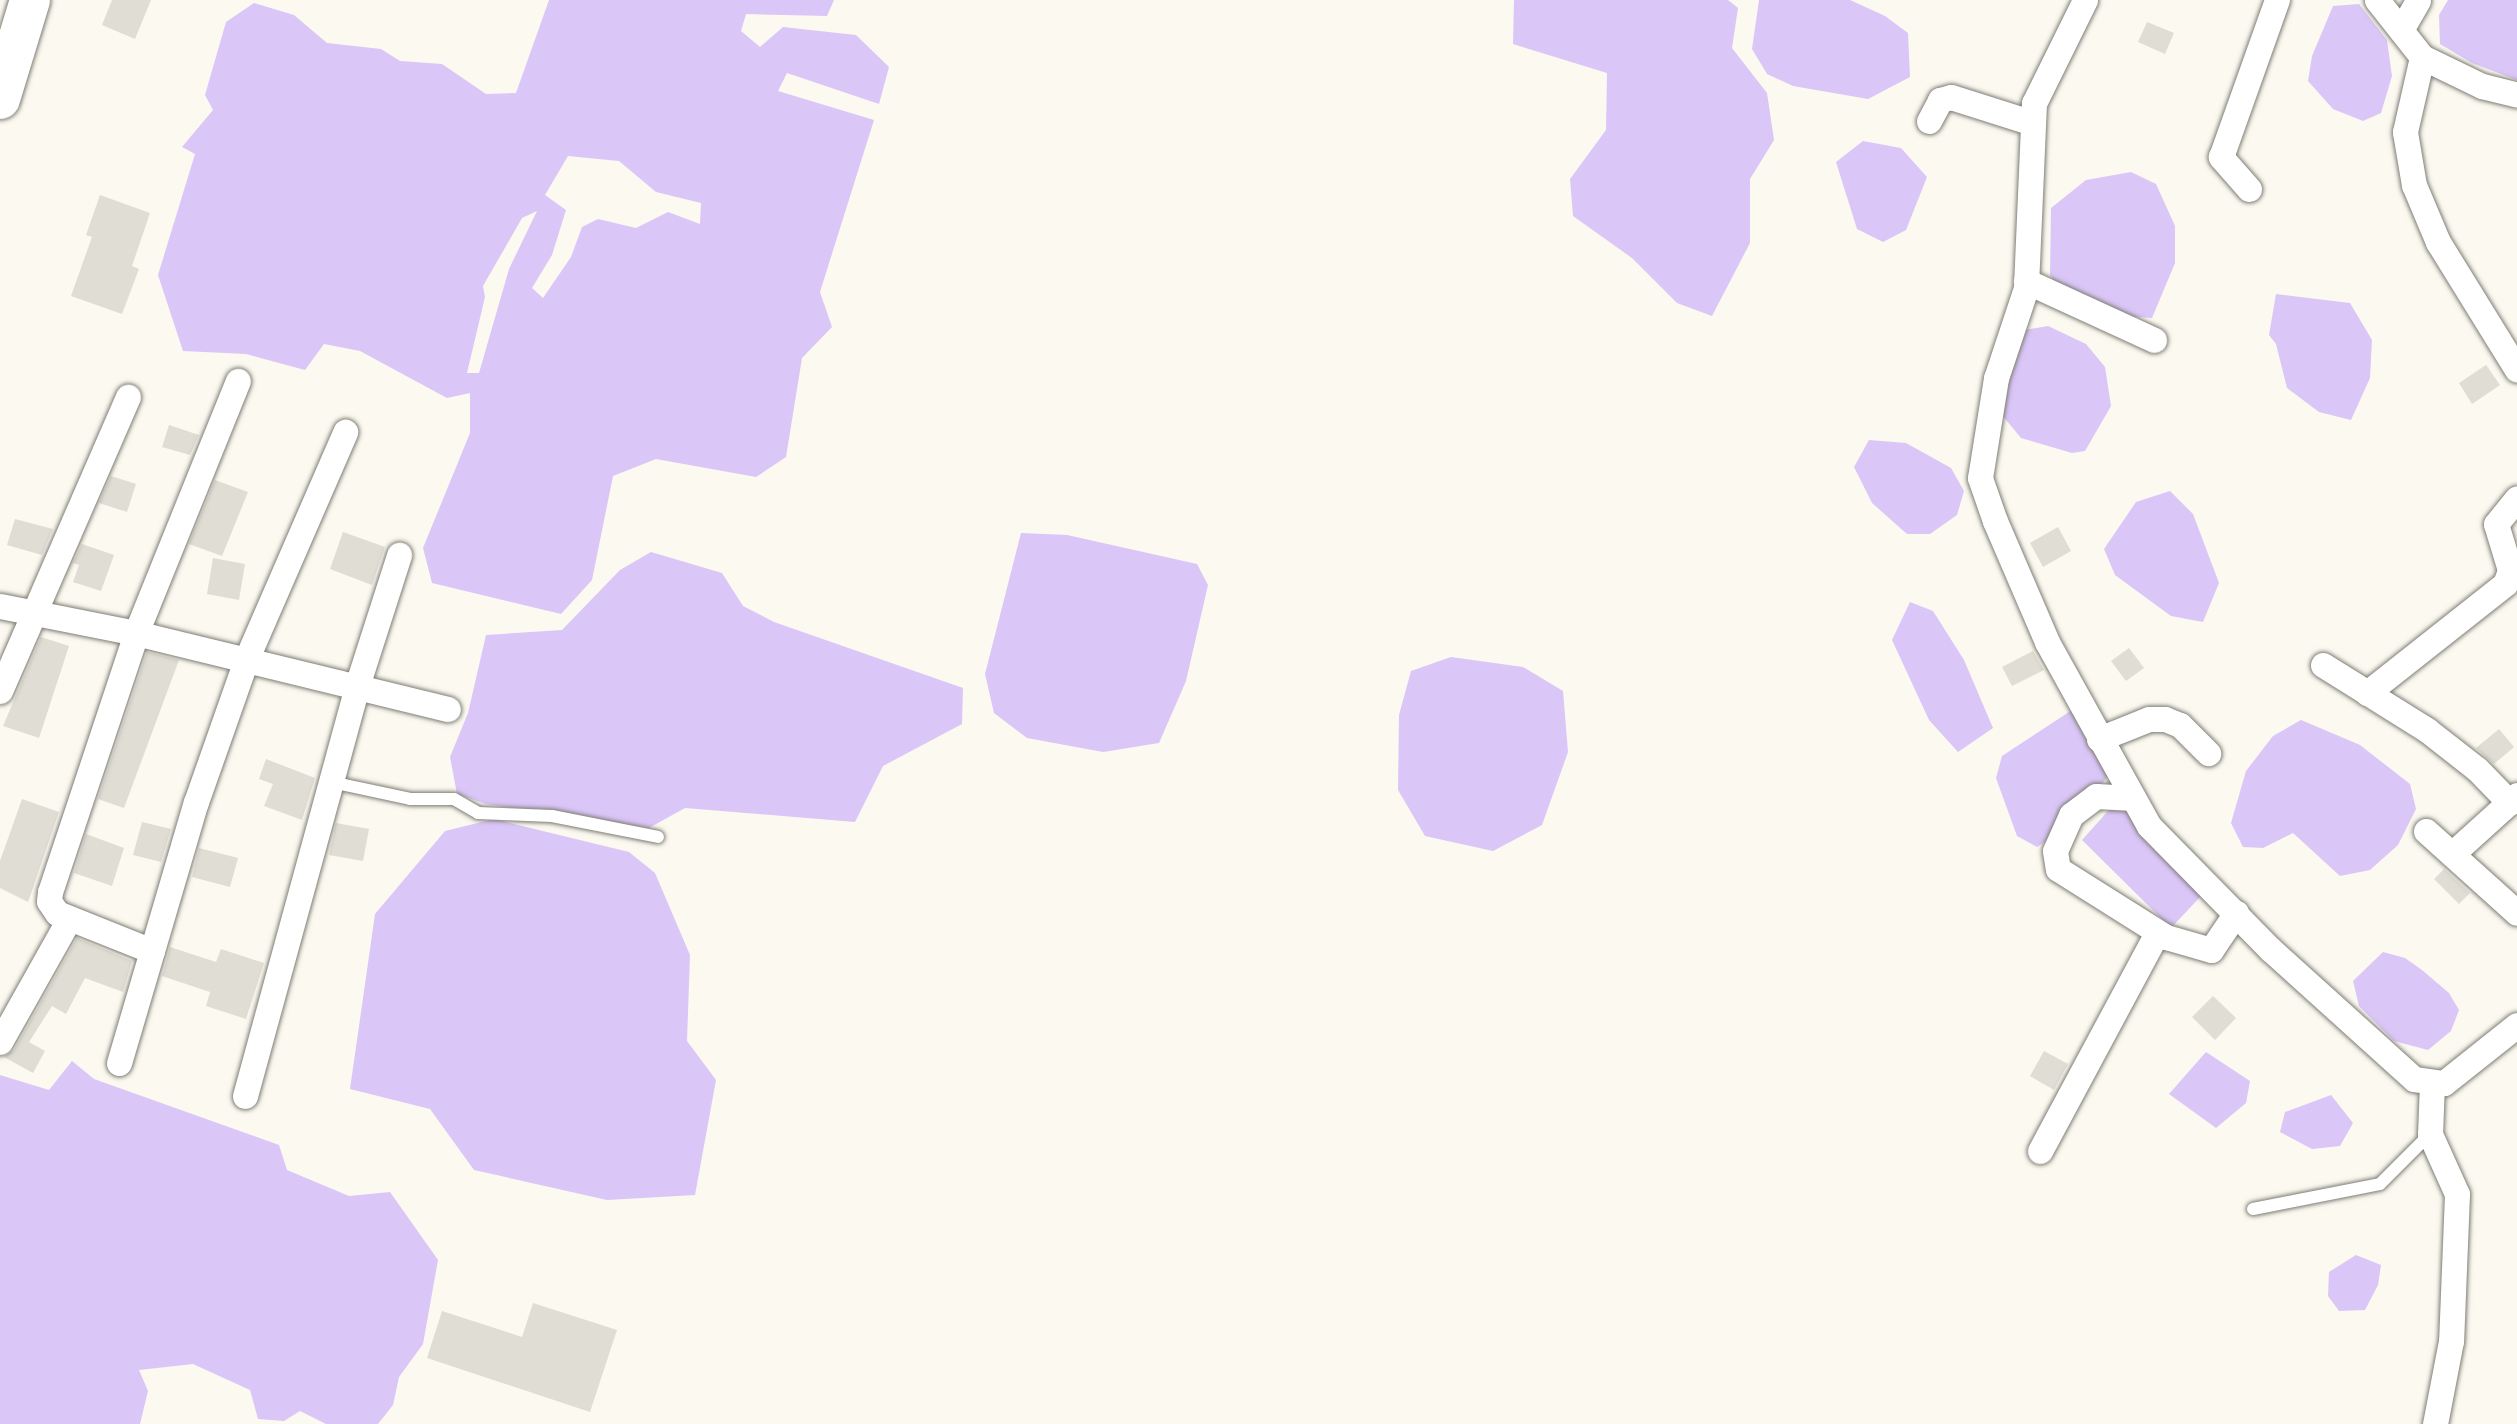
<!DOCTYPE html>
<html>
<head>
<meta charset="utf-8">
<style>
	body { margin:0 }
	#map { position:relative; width:2517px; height:1424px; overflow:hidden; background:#fbf9f0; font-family:"IBM Plex Sans",sans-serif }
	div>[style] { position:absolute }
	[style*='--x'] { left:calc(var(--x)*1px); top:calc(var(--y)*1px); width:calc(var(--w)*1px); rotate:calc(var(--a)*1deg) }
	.water>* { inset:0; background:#dbc6f8 }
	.building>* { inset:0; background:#dfddd4 }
	.roads { filter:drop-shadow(0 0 2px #7e7d75) drop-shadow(0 0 2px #7e7d75) }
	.service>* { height:12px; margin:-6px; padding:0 6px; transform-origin:6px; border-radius:6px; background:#fff }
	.minor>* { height:25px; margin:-12.5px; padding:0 12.5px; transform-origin:12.5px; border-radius:12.5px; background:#fff }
	.primary>* { height:40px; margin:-20px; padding:0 20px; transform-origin:20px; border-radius:20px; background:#fff }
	span { translate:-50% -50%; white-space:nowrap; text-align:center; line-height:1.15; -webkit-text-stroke:10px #fff; paint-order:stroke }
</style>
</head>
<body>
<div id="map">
	<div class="water">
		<div style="clip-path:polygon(evenodd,549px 0,834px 0,827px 16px,746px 14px,741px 31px,760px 47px,783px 27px,856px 35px,889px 67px,879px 104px,787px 73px,778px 91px,874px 120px,820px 292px,832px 327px,802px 358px,786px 457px,756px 477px,656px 459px,613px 476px,592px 580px,561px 614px,432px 583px,423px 548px,470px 433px,470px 393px,447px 398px,360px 351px,324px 344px,305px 370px,246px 354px,183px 351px,158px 275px,195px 154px,182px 147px,213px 110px,205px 95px,226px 22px,254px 3px,294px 15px,327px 43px,381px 49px,400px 61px,442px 64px,486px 94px,516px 93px,549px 0,568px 156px,619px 161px,656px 192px,701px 203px,700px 224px,668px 212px,636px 228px,598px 219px,582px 227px,571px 257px,543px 298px,532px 288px,552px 255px,566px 210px,545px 195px,568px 156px,549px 0,537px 211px,509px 269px,479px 373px,467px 373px,485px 297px,483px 286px,522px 218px,537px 211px)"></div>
		<div style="clip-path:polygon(1514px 0,1728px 0,1738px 8px,1732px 48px,1767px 93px,1774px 140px,1750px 179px,1750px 243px,1712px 316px,1677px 303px,1632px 258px,1573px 216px,1570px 179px,1606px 130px,1607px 73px,1513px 44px)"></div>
		<div style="clip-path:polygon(1759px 0,1850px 0,1885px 16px,1908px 33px,1910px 77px,1868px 99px,1793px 86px,1767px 74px,1752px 49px)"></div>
		<div style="clip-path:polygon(2448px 0,2517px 0,2517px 80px,2472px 63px,2440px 44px,2439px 15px)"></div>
		<div style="clip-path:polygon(2359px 4px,2387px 40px,2392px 76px,2381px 113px,2363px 121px,2333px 109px,2308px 81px,2312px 56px,2333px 6px)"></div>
		<div style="clip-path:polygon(1863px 141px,1901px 148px,1927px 177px,1906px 230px,1883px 242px,1857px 229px,1836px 162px)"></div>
		<div style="clip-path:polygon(2131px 172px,2156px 184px,2175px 226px,2175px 263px,2152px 318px,2123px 316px,2061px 291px,2050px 275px,2051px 208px,2086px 180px)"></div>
		<div style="clip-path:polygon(2276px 294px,2350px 303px,2372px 340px,2370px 378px,2351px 420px,2319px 412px,2287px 388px,2276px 344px,2269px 335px)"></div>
		<div style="clip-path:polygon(2048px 326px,2086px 344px,2105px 367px,2111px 406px,2085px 451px,2072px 453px,2021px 438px,2002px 415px,2014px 354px,2024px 330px)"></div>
		<div style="clip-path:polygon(1869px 440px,1906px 443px,1951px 468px,1964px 491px,1957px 515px,1930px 534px,1907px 534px,1872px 503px,1854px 467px)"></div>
		<div style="clip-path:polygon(2170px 491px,2193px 514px,2219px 583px,2203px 622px,2171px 616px,2115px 575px,2104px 549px,2136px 502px)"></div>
		<div style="clip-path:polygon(1021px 533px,1067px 535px,1197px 564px,1208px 585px,1186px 681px,1159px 743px,1103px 752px,1027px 738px,994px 713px,985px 674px)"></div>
		<div style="clip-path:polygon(651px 552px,722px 573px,743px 606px,774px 622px,963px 688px,962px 724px,883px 766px,855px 822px,685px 808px,649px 828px,486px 804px,457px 794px,450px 757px,468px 713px,486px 635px,562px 630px,620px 570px)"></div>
		<div style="clip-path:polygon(1910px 602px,1933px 611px,1964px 660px,1993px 728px,1958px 752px,1929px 720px,1892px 640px)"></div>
		<div style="clip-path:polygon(1451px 657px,1523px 667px,1563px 691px,1568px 752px,1542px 825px,1493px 851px,1425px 836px,1398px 790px,1399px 715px,1411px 671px)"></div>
		<div style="clip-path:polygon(2072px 710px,2108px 776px,2069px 826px,2037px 847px,2017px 836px,1996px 778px,2002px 756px)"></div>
		<div style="clip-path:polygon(2301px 720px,2360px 745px,2410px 784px,2416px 809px,2398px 845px,2370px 870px,2340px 876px,2293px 833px,2263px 848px,2243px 847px,2231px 823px,2246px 771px,2273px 736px)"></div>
		<div style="clip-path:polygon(2117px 801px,2201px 896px,2171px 928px,2082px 840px)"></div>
		<div style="clip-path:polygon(494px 819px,629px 852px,655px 873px,690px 955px,687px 1041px,716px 1080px,695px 1195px,607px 1200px,474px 1170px,430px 1109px,350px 1089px,375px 914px,445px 831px)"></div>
		<div style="clip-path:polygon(2383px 952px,2405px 958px,2422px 970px,2449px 993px,2459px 1010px,2451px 1031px,2428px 1050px,2394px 1041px,2359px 1006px,2353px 981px)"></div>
		<div style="clip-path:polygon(2206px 1052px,2250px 1081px,2246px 1103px,2216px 1128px,2169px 1094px)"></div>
		<div style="clip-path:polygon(72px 1061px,94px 1079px,279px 1145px,287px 1170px,349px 1196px,390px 1192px,438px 1260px,423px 1344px,399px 1377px,393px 1405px,378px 1424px,326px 1424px,300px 1411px,284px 1421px,258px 1419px,250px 1390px,193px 1364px,139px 1370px,148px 1391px,140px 1424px,0 1424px,0 1075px,49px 1090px)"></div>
		<div style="clip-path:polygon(2331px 1095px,2353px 1123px,2340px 1146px,2312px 1149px,2280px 1132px,2285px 1112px)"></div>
		<div style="clip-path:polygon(2356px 1255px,2381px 1265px,2378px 1285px,2365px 1310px,2339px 1311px,2328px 1296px,2329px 1272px)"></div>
	</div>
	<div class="building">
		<div style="clip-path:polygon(112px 0,151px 0,135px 39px,102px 25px)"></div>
		<div style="clip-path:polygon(2147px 22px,2174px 33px,2165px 54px,2138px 42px)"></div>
		<div style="clip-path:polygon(100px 195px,150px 213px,132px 266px,139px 269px,122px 314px,71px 296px,92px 237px,86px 235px)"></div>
		<div style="clip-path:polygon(2486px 365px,2500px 385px,2472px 404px,2459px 383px)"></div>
		<div style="clip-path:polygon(169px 425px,199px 435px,190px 455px,162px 447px)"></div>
		<div style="clip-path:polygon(111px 476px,136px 484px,127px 512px,99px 503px)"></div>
		<div style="clip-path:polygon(215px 480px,248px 492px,222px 556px,189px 544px)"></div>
		<div style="clip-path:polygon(15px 519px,53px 529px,42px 555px,7px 545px)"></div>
		<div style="clip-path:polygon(2058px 527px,2071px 551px,2043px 567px,2030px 543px)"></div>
		<div style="clip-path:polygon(343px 532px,385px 547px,372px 585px,330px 569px)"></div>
		<div style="clip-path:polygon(82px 544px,114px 555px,101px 591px,73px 582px,79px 565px,73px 563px)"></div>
		<div style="clip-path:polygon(213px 558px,245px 564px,239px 600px,207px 594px)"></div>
		<div style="clip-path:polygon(41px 637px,69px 646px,39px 738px,3px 726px)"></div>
		<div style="clip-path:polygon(2129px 648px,2144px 668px,2126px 681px,2111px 661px)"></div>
		<div style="clip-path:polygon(2033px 651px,2044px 670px,2012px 686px,2002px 667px)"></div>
		<div style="clip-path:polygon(147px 652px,179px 660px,124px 808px,98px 799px)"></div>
		<div style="clip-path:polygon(2499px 729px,2514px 747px,2494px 764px,2476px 748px)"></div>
		<div style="clip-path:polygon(266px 759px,315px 778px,302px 820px,264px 806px,273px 784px,259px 779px)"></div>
		<div style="clip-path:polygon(22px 799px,59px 812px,28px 902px,0 888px,0 861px)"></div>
		<div style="clip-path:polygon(142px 822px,171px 829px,161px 862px,133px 855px)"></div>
		<div style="clip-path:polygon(336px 823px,369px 829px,363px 861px,329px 855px)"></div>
		<div style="clip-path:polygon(86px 834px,124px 848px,112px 886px,74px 873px)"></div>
		<div style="clip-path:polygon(199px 848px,238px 858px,230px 887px,192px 877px)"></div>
		<div style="clip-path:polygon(2444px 869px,2470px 893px,2459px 904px,2434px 879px)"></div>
		<div style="clip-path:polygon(77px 938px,132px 961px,123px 992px,85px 978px,66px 1014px,52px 1006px,29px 1042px,45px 1051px,33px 1073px,4px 1057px,14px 1050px)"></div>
		<div style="clip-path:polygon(170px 947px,216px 962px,221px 949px,264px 963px,246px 1019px,206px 1006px,210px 992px,162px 976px)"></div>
		<div style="clip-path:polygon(2213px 996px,2236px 1018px,2215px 1040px,2192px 1017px)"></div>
		<div style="clip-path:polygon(2044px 1051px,2068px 1064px,2054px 1090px,2030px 1076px)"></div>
		<div style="clip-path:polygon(533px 1303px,617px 1330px,590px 1412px,427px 1358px,442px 1311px,522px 1337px)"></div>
	</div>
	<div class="roads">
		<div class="service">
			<div style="--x:331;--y:782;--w:81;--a:12.1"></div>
			<div style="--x:410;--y:799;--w:44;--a:0"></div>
			<div style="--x:454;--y:799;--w:28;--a:30"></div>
			<div style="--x:478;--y:813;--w:74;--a:2.3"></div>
			<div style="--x:552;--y:816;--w:108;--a:11.2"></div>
			<div style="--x:2253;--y:1209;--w:129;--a:-11.1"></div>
			<div style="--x:2380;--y:1184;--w:71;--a:-45"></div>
		</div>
		<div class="minor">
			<div style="--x:2085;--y:0;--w:115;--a:116.3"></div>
			<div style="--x:2034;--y:103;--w:185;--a:92.5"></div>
			<div style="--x:2026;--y:288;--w:95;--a:108.4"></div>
			<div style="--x:1996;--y:378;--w:101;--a:99.1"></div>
			<div style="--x:1980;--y:478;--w:46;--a:70.8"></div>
			<div style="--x:1995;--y:521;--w:132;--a:66.7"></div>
			<div style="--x:2047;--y:642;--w:210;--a:61"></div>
			<div style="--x:2149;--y:826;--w:173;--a:45.5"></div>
			<div style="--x:2270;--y:949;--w:194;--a:42.1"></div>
			<div style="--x:2414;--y:1079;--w:30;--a:8"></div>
			<div style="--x:2444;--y:1083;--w:93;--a:-38.5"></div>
			<div style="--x:2377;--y:0;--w:73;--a:51.7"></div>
			<div style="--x:2422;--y:57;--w:77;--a:102.8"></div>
			<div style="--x:2405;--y:132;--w:54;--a:80.4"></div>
			<div style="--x:2414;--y:185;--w:62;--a:67.2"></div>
			<div style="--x:2438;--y:242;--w:150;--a:58.3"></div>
			<div style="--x:2401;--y:30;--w:34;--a:-60"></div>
			<div style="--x:2422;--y:57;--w:67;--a:25.8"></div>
			<div style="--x:2482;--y:86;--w:36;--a:14"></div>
			<div style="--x:1929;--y:121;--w:24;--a:-62"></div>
			<div style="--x:1940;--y:100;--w:11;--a:-15"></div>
			<div style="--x:1951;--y:97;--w:86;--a:17.6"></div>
			<div style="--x:2249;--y:189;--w:43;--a:-131.2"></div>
			<div style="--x:2221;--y:157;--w:167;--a:-70.4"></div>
			<div style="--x:2026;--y:281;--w:141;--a:24.7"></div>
			<div style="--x:0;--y:606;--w:139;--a:11.2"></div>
			<div style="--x:136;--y:633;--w:321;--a:13.7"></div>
			<div style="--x:2323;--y:665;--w:123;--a:32"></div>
			<div style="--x:2427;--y:730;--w:63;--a:38"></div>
			<div style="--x:2477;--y:769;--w:47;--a:45.9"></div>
			<div style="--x:0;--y:691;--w:321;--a:-66.5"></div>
			<div style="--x:2367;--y:693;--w:176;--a:-38.3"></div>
			<div style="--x:2505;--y:584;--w:15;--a:-70"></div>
			<div style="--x:2510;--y:570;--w:48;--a:-106.9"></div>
			<div style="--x:2496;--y:524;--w:33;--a:-51"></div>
			<div style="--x:2099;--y:739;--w:54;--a:-21.8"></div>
			<div style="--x:2149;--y:719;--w:16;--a:0"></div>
			<div style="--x:2165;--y:719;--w:16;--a:22"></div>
			<div style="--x:2180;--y:725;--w:40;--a:45"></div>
			<div style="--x:2133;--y:798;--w:37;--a:-177"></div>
			<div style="--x:2096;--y:796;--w:31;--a:143"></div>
			<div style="--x:2071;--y:815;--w:39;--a:114"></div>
			<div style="--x:2055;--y:851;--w:18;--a:81"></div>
			<div style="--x:2058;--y:869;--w:128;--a:32.2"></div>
			<div style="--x:2166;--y:937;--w:47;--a:16.1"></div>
			<div style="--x:2211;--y:950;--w:45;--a:-56"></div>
			<div style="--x:2426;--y:831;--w:122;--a:42"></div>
			<div style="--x:2452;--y:854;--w:88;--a:-42.2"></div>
			<div style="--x:152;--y:951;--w:102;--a:-158.2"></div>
			<div style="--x:57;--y:913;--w:14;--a:-124"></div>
			<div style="--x:49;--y:901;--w:9;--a:-84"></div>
			<div style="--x:50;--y:892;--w:273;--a:-71.6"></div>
			<div style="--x:136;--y:633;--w:272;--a:-68"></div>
			<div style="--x:0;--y:1042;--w:141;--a:-60.7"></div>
			<div style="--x:119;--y:1063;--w:272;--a:-73.6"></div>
			<div style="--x:196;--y:802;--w:151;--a:-70.6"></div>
			<div style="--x:246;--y:660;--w:249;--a:-66.5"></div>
			<div style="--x:2432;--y:1083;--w:51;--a:92.2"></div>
			<div style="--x:2430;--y:1134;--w:66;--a:65.8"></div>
			<div style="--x:2457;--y:1194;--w:147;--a:92.3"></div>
			<div style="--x:2451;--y:1341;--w:85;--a:100.9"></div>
			<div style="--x:245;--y:1096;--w:425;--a:-74.7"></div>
			<div style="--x:357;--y:686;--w:138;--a:-72.2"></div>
			<div style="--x:2040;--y:1151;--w:247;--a:-61.8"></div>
		</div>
		<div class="primary">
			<div style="--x:0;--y:99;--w:103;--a:-73.1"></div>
		</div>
	</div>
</div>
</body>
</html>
